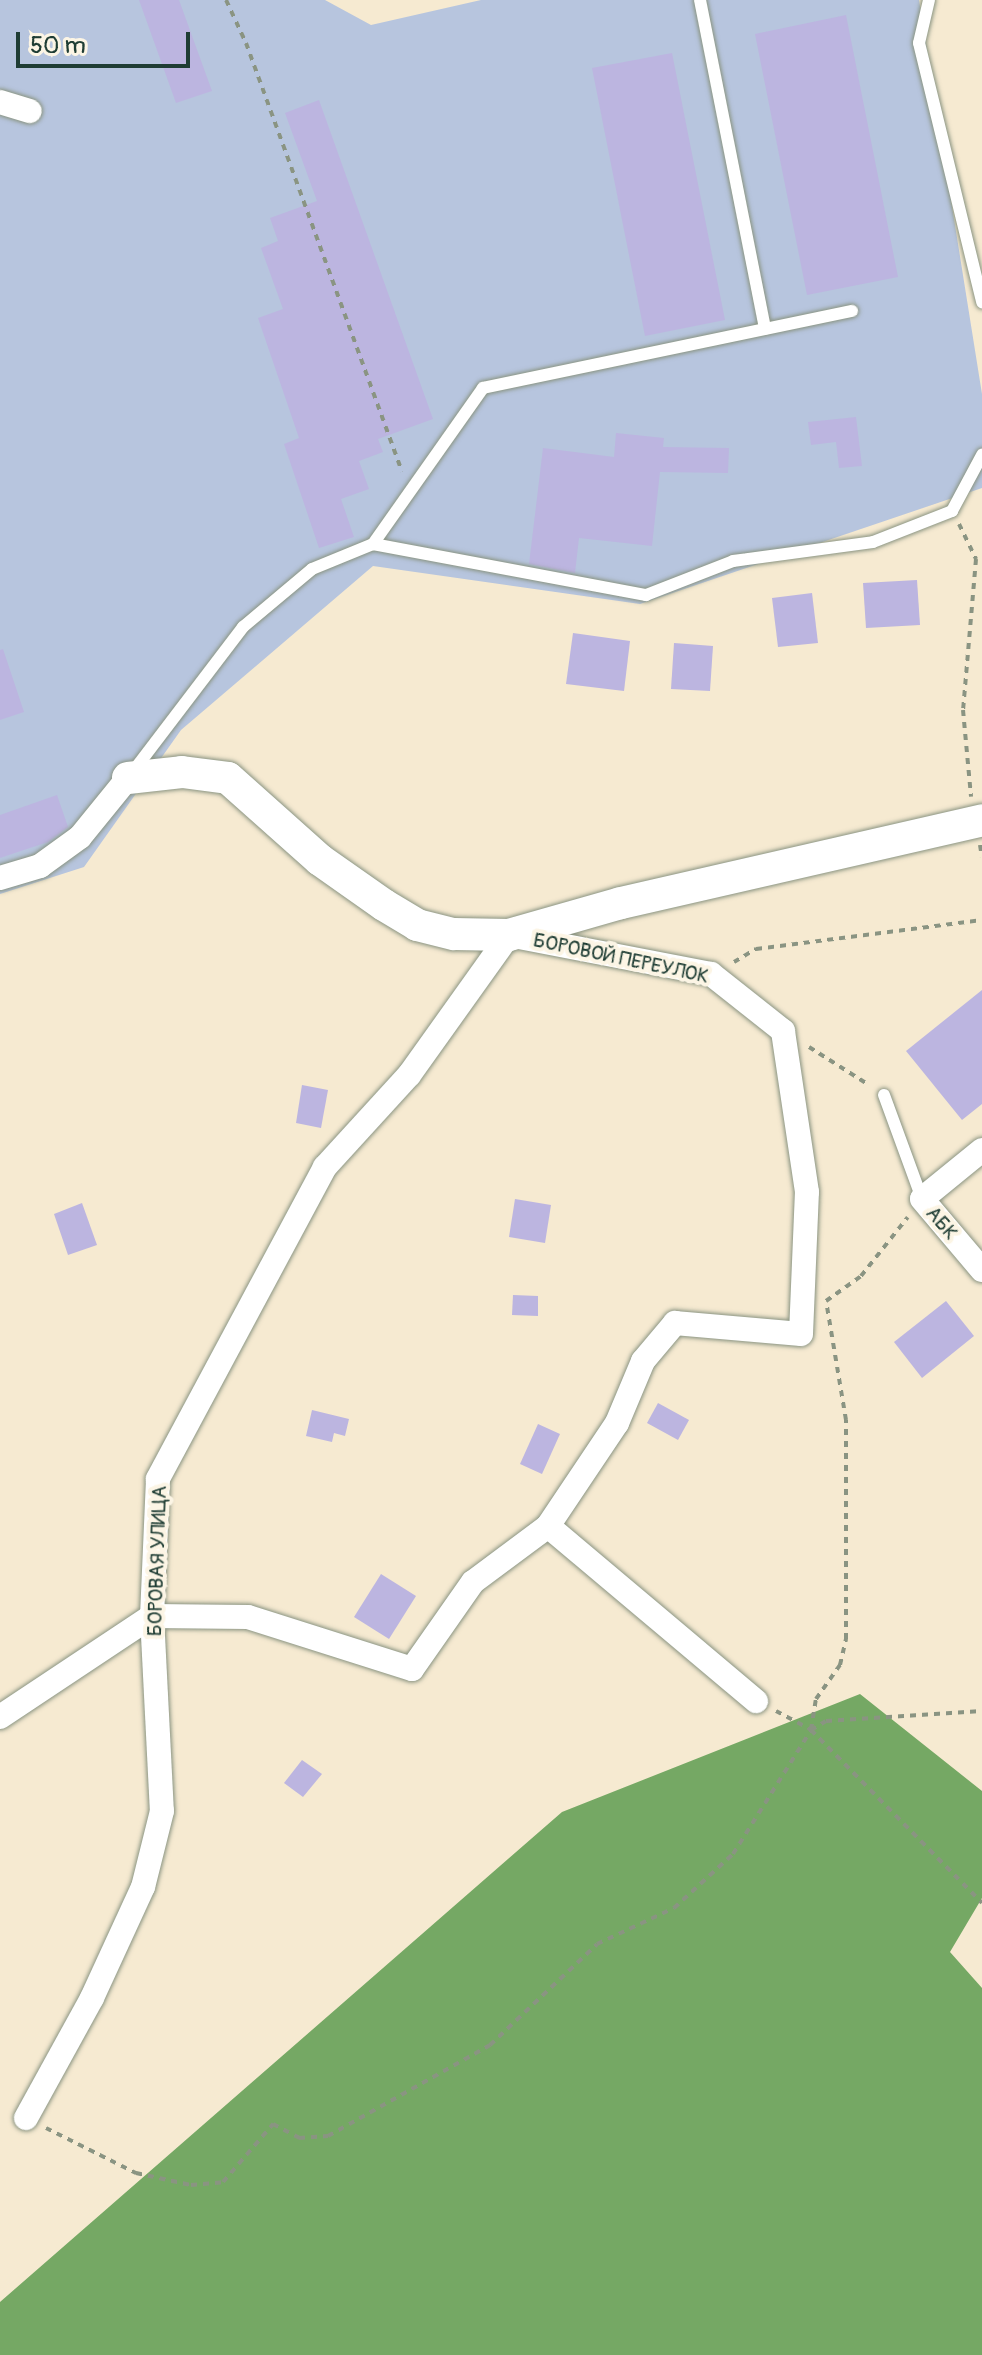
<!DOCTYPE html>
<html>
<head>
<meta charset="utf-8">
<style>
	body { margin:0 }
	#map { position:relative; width:982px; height:2355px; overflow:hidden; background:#f6ead1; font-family:Pangolin,sans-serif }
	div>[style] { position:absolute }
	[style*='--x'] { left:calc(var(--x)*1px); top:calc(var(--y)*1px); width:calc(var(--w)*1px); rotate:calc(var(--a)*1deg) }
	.industrial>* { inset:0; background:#b7c5de }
	.forest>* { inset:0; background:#75a864 }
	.building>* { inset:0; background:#bcb5e0 }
	.path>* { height:4px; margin-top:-2px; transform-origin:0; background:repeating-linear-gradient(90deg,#8a9482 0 6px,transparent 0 12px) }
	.roads { filter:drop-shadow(0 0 2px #8a9482) drop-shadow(0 0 2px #8a9482) }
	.service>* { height:12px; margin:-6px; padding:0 6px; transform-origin:6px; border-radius:6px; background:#fff }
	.minor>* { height:24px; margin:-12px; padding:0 12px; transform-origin:12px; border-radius:12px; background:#fff }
	.tertiary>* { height:32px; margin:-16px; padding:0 16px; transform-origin:16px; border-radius:16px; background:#fff }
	span { translate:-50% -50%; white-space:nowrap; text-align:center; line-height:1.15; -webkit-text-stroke:8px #fcf5e5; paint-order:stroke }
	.street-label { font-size:20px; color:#1f3d34 }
	.scale { position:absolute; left:16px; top:32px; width:174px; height:36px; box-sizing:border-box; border:4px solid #1f3d34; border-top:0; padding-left:10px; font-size:24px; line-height:28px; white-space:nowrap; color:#1f3d34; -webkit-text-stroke:6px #fcf5e5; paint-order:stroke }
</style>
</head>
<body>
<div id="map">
	<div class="industrial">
		<div style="clip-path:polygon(0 0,325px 0,371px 25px,481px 0,919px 0,982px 394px,982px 488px,640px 604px,373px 566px,181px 730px,84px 867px,0 894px)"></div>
	</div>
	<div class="forest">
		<div style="clip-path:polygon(860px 1694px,982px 1791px,982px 1898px,950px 1952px,982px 1988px,982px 2355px,0 2355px,0 2302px,562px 1812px)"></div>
	</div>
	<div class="building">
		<div style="clip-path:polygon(139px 0,179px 0,212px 91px,176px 103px)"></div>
		<div style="clip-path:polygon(846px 15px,898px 277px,807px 295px,755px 34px)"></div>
		<div style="clip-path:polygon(672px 53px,725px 320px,645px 336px,592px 68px)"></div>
		<div style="clip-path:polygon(319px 100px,433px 419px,378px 439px,383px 452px,359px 461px,369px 489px,341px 499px,354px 537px,319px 548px,284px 444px,299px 438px,258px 318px,283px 309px,261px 248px,278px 241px,270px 218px,317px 201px,285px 113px)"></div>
		<div style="clip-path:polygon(856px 417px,862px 466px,839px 468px,836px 442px,811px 445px,808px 422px)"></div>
		<div style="clip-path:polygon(616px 433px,664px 438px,663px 447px,729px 448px,728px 473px,660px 472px,652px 546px,579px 538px,575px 573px,529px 564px,543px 448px,614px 457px)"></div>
		<div style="clip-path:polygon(917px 580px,920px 625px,866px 628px,863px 583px)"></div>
		<div style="clip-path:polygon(812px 593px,818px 643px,778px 647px,772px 598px)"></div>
		<div style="clip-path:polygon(573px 633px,630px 641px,624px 691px,566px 684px)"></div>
		<div style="clip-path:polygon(674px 643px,713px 646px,710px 691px,671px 689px)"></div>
		<div style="clip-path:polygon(3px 649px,24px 712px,0 720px,0 650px)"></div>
		<div style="clip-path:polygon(57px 795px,68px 827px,48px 842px,0 858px,0 815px)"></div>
		<div style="clip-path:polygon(982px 990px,982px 1104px,962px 1120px,906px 1051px)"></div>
		<div style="clip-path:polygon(302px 1085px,328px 1090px,321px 1128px,296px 1123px)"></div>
		<div style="clip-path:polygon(515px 1199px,551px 1205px,545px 1243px,509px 1237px)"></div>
		<div style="clip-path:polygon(82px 1203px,97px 1245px,68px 1255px,54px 1214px)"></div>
		<div style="clip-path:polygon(513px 1295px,538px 1296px,538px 1316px,512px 1315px)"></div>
		<div style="clip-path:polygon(946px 1301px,974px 1336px,922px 1378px,894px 1342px)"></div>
		<div style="clip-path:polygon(658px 1403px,689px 1420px,678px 1440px,647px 1423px)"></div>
		<div style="clip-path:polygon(312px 1410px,349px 1419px,345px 1436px,334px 1433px,332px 1442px,306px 1436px)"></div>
		<div style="clip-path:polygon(538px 1424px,560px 1434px,542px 1474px,520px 1464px)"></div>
		<div style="clip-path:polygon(381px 1574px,416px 1596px,389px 1639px,354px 1617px)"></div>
		<div style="clip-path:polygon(302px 1760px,322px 1774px,303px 1797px,284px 1783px)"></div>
	</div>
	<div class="path">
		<div style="--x:226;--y:0;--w:47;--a:65.1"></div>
		<div style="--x:246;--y:43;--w:456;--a:70"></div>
		<div style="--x:959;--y:524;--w:39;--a:64"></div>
		<div style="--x:976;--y:559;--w:152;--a:94.9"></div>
		<div style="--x:963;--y:710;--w:87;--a:84.7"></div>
		<div style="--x:980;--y:845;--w:12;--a:81"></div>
		<div style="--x:734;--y:962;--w:26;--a:-31"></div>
		<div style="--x:756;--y:949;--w:228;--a:-7.3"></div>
		<div style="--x:809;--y:1047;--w:71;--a:32.3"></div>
		<div style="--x:826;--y:1301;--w:43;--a:-35.5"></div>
		<div style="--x:861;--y:1276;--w:75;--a:-51.5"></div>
		<div style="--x:776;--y:1711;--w:40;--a:28"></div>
		<div style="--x:811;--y:1730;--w:17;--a:-31"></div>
		<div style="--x:826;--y:1721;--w:156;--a:-3.7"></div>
		<div style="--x:811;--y:1730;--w:243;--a:45.3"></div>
		<div style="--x:46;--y:2128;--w:101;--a:26.6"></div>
		<div style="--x:136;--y:2173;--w:56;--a:12.3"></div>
		<div style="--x:191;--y:2185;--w:32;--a:-5"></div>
		<div style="--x:223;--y:2182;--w:77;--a:-49.2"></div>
		<div style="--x:273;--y:2124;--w:30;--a:28"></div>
		<div style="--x:299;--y:2138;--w:29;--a:-4"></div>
		<div style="--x:328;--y:2136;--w:186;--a:-29.3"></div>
		<div style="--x:490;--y:2045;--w:147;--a:-43.3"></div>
		<div style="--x:597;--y:1944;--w:85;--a:-25.1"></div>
		<div style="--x:674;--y:1908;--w:80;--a:-42.5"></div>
		<div style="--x:733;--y:1854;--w:146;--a:-57.8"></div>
		<div style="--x:811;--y:1730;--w:31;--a:-81"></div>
		<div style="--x:816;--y:1699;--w:42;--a:-54.8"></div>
		<div style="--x:840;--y:1665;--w:27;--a:-77"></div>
		<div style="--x:846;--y:1639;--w:219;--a:-90"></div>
		<div style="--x:846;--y:1420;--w:115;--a:-99.5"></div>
	</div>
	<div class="roads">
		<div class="service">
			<div style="--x:700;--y:0;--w:335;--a:78.8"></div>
			<div style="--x:929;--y:0;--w:44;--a:103.1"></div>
			<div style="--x:919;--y:43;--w:267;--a:76.3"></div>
			<div style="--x:373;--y:544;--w:191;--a:-54.8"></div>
			<div style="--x:483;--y:388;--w:377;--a:-11.8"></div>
			<div style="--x:131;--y:774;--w:185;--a:-52.7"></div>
			<div style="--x:243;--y:627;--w:90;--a:-40"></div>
			<div style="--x:312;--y:569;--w:66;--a:-22.3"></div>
			<div style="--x:373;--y:544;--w:278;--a:10.6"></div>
			<div style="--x:646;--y:595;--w:93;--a:-21.3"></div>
			<div style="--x:733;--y:561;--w:141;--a:-7.7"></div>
			<div style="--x:873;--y:542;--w:85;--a:-21.4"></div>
			<div style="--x:952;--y:511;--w:64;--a:-61.8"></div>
			<div style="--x:884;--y:1095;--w:111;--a:69.9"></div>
		</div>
		<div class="minor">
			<div style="--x:0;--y:102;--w:31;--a:17"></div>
			<div style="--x:0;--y:878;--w:42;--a:-16.7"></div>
			<div style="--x:40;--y:866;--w:49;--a:-35.9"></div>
			<div style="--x:80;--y:837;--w:76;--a:-50.9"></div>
			<div style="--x:982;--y:1150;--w:77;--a:140.8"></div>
			<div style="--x:922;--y:1199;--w:93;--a:49.8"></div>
			<div style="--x:548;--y:1526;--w:272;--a:40.1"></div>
			<div style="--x:0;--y:1717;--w:182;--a:-33.6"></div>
			<div style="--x:152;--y:1616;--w:96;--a:0.6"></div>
			<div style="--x:248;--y:1617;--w:172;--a:17.6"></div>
			<div style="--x:412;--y:1669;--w:106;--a:-55"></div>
			<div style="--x:473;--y:1582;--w:94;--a:-36.7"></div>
			<div style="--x:548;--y:1526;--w:124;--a:-56.2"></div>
			<div style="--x:617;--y:1423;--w:67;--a:-67.2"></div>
			<div style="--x:643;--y:1361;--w:50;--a:-49.9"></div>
			<div style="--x:675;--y:1323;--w:126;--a:5"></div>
			<div style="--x:801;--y:1334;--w:142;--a:-87.6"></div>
			<div style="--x:807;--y:1192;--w:163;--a:-98.5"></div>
			<div style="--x:783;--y:1031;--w:92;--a:-141.6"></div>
			<div style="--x:711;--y:974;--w:206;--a:-169.1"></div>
			<div style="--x:509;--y:935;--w:172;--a:125.5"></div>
			<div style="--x:409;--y:1075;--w:125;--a:132.4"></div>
			<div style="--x:325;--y:1167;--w:354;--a:118.2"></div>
			<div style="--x:158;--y:1479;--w:137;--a:92.5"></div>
			<div style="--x:152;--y:1616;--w:195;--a:87.1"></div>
			<div style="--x:162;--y:1811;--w:78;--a:104"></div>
			<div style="--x:143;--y:1887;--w:122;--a:114.7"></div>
			<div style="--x:92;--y:1998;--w:137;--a:118.8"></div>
		</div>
		<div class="tertiary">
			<div style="--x:128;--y:778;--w:54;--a:-6.3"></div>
			<div style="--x:182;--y:772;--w:46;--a:7.4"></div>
			<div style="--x:228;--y:778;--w:123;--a:41.7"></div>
			<div style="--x:320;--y:860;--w:78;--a:35.1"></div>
			<div style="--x:384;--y:905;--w:39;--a:31"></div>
			<div style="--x:417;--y:925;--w:38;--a:14"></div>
			<div style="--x:454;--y:934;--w:55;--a:1"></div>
			<div style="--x:509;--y:935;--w:116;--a:-15.9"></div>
			<div style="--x:621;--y:903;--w:370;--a:-12.9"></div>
		</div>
	</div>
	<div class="street-label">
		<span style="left:621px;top:958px;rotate:12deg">БОРОВОЙ ПЕРЕУЛОК</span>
		<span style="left:942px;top:1223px;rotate:49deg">АБК</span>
		<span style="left:157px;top:1561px;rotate:-88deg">БОРОВАЯ УЛИЦА</span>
	</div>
	<div class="scale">50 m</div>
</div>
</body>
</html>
